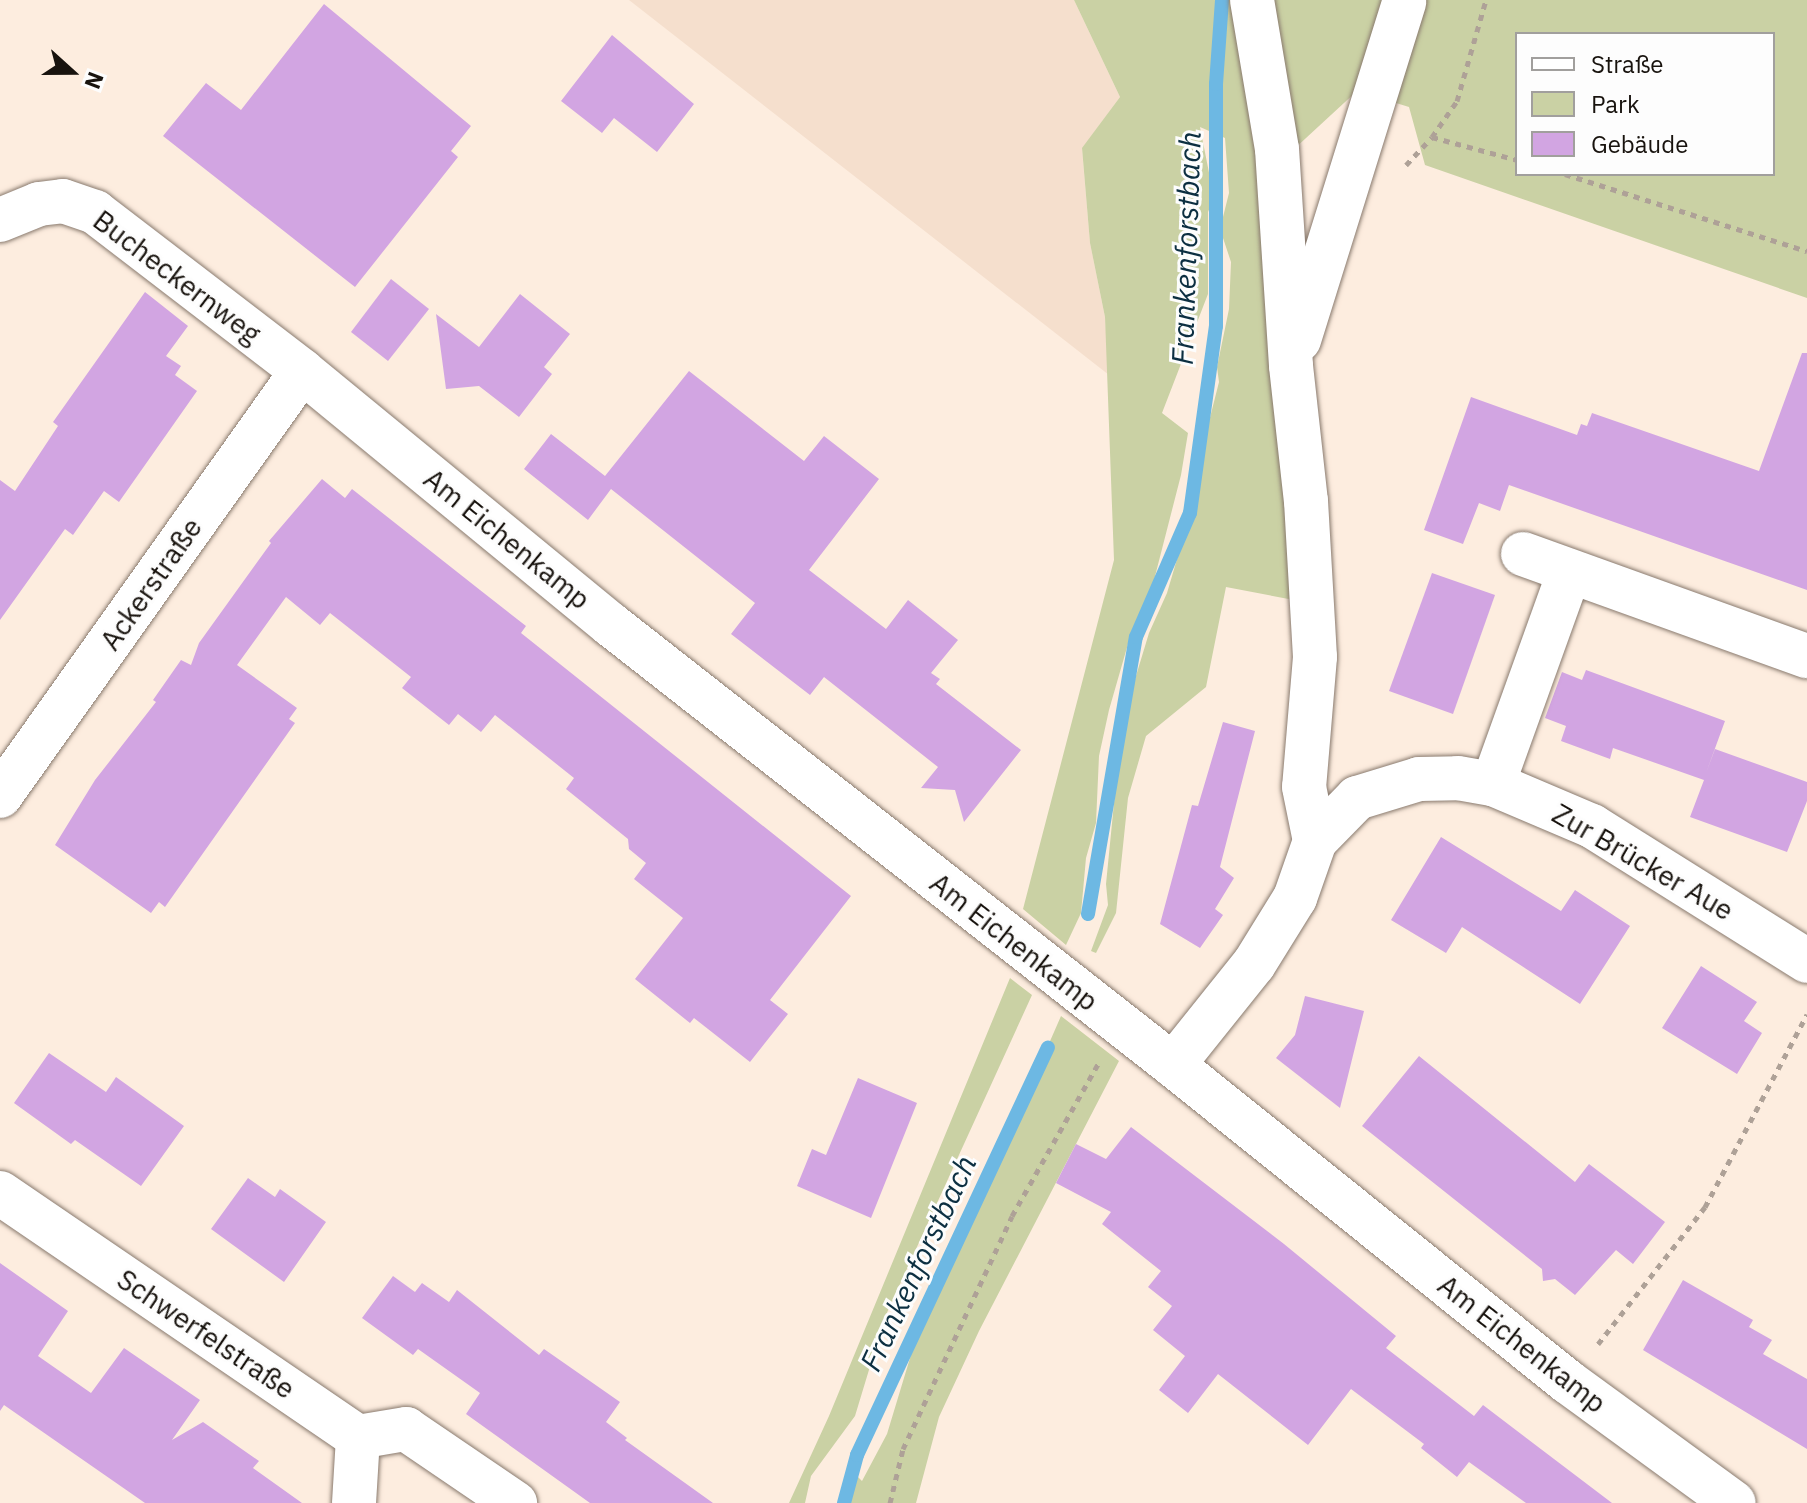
<!DOCTYPE html>
<html>
<head>
<meta charset="utf-8">
<style>
	body { margin:0 }
	#map { position:relative; width:1807px; height:1503px; overflow:hidden; background:#fdeddf; font-family:"IBM Plex Sans",sans-serif }
	div>[style] { position:absolute }
	[style*='--x'] { left:calc(var(--x)*1px); top:calc(var(--y)*1px); width:calc(var(--w)*1px); rotate:calc(var(--a)*1deg) }
	.built>* { inset:0; background:#f5dfcd }
	.green>* { inset:0; background:#cad1a4 }
	.stream>* { height:14px; margin:-7px; padding:0 7px; transform-origin:7px; border-radius:7px; background:#6db8e3 }
	.building>* { inset:0; background:#d2a5e2 }
	.path>* { height:5px; margin-top:-2.5px; transform-origin:0; background:repeating-linear-gradient(90deg,#aea197 0 6px,transparent 0 12px) }
	.roads { filter:drop-shadow(0 0 2px #897a6e) drop-shadow(0 0 2px #897a6e) }
	.minor>* { height:44px; margin:-22px; padding:0 22px; transform-origin:22px; border-radius:22px; background:#fff }
	span { translate:-50% -50%; white-space:nowrap; text-align:center; line-height:1.15; -webkit-text-stroke:6px #fdfdfd; paint-order:stroke }
	.street-label { font-size:28px; color:#18130e }
	.water-label { font-size:30px; color:#0c2f41; font-style:italic }
	.legend { position:absolute; left:1515px; top:32px; width:260px; height:144px; box-sizing:border-box; background:#fdfdfd; border:2px solid #a19f9d; margin:0; padding:10px 14px; list-style:none; font-size:24px; color:#18130e }
	.legend li { display:flex; align-items:center; gap:16px; height:40px }
	.legend b { width:40px; border:2px solid #a19f9d }
	.north { position:absolute; left:32px; top:32px; width:80px; height:80px; -webkit-text-stroke:6px #fdfdfd; paint-order:stroke; rotate:111deg; font-size:22px; font-weight:700; line-height:32px; text-align:center; color:#18130e }
	.north::after { content:''; display:block; margin:auto; width:28px; height:36px; background:#18130e; clip-path:polygon(50% 0,100% 100%,50% 72%,0 100%) }
</style>
</head>
<body>
<div id="map">
	<div class="built">
		<div style="clip-path:polygon(629px 0,1074px 0,1120px 97px,1082px 149px,1090px 243px,1105px 317px,1109px 375px)"></div>
	</div>
	<div class="green">
		<div style="clip-path:polygon(evenodd,1074px 0,1807px 0,1807px 298px,1425px 165px,1409px 107px,1357px 91px,1293px 150px,1299px 601px,1226px 587px,1206px 687px,1146px 736px,1128px 798px,1116px 913px,1096px 953px,1091px 951px,1108px 905px,1106px 884px,1122px 722px,1149px 633px,1167px 593px,1201px 478px,1197px 469px,1219px 382px,1217px 367px,1229px 309px,1231px 262px,1220px 229px,1229px 193px,1225px 138px,1200px 127px,1214px 198px,1208px 212px,1208px 294px,1162px 413px,1188px 433px,1181px 475px,1152px 588px,1132px 630px,1109px 710px,1099px 756px,1096px 823px,1086px 858px,1081px 913px,1066px 945px,1023px 909px,1114px 560px,1105px 317px,1090px 243px,1082px 148px,1120px 97px,1074px 0,1517px 34px,1773px 34px,1773px 174px,1517px 174px,1517px 34px)"></div>
		<div style="clip-path:polygon(1010px 978px,1032px 995px,885px 1317px,855px 1416px,811px 1476px,805px 1503px,789px 1503px,829px 1416px)"></div>
		<div style="clip-path:polygon(1061px 1016px,1119px 1061px,979px 1331px,939px 1417px,916px 1503px,843px 1503px,851px 1470px,862px 1481px,887px 1434px,917px 1335px,939px 1295px,935px 1291px,975px 1213px)"></div>
	</div>
	<div class="stream">
		<div style="--x:1088;--y:914;--w:281;--a:-80.2"></div>
		<div style="--x:1136;--y:637;--w:135;--a:-66.5"></div>
		<div style="--x:1190;--y:513;--w:189;--a:-82.1"></div>
		<div style="--x:1216;--y:326;--w:242;--a:-90"></div>
		<div style="--x:1216;--y:84;--w:84;--a:-85.9"></div>
		<div style="--x:844;--y:1503;--w:50;--a:-74.8"></div>
		<div style="--x:857;--y:1455;--w:450;--a:-64.9"></div>
	</div>
	<div class="building">
		<div style="clip-path:polygon(324px 4px,471px 126px,451px 151px,458px 157px,355px 287px,163px 136px,206px 83px,241px 110px)"></div>
		<div style="clip-path:polygon(612px 35px,694px 104px,657px 152px,614px 118px,602px 133px,561px 101px)"></div>
		<div style="clip-path:polygon(391px 279px,429px 309px,388px 361px,351px 332px)"></div>
		<div style="clip-path:polygon(145px 292px,188px 326px,166px 356px,181px 366px,175px 375px,197px 391px,119px 502px,104px 491px,73px 535px,65px 529px,0 620px,0 480px,15px 491px,58px 426px,53px 422px)"></div>
		<div style="clip-path:polygon(520px 294px,570px 334px,544px 367px,552px 374px,519px 417px,479px 386px,446px 389px,436px 314px,479px 347px)"></div>
		<div style="clip-path:polygon(1802px 353px,1807px 353px,1807px 590px,1509px 485px,1500px 511px,1479px 503px,1463px 544px,1424px 530px,1471px 397px,1577px 435px,1581px 424px,1587px 426px,1592px 413px,1759px 471px)"></div>
		<div style="clip-path:polygon(689px 371px,804px 461px,824px 436px,879px 479px,809px 570px,886px 629px,908px 600px,958px 640px,931px 673px,940px 679px,936px 684px,1021px 750px,964px 822px,955px 790px,921px 788px,938px 767px,824px 677px,810px 695px,731px 634px,755px 603px,611px 489px,588px 520px,524px 469px,551px 434px,605px 476px)"></div>
		<div style="clip-path:polygon(322px 479px,345px 498px,352px 489px,480px 590px,526px 626px,521px 633px,851px 896px,770px 1000px,788px 1014px,750px 1062px,694px 1018px,690px 1023px,635px 979px,683px 918px,634px 879px,646px 863px,629px 849px,628px 839px,566px 789px,574px 778px,495px 715px,481px 732px,458px 714px,449px 725px,402px 688px,411px 677px,330px 613px,320px 625px,286px 597px,237px 665px,297px 708px,289px 719px,295px 723px,165px 907px,159px 902px,151px 913px,55px 845px,95px 780px,156px 702px,153px 700px,181px 660px,191px 665px,199px 643px,271px 543px,269px 541px)"></div>
		<div style="clip-path:polygon(1432px 573px,1495px 595px,1453px 714px,1389px 691px)"></div>
		<div style="clip-path:polygon(1586px 670px,1725px 721px,1706px 773px,1715px 749px,1807px 782px,1807px 801px,1787px 852px,1690px 817px,1704px 780px,1613px 748px,1610px 759px,1561px 741px,1566px 726px,1545px 718px,1562px 672px,1582px 680px)"></div>
		<div style="clip-path:polygon(1223px 722px,1255px 731px,1220px 867px,1234px 878px,1215px 909px,1223px 915px,1200px 948px,1160px 924px,1192px 805px,1198px 806px)"></div>
		<div style="clip-path:polygon(1441px 837px,1561px 911px,1575px 890px,1630px 926px,1580px 1004px,1462px 927px,1446px 953px,1391px 920px)"></div>
		<div style="clip-path:polygon(1701px 966px,1757px 1002px,1744px 1021px,1762px 1033px,1737px 1074px,1662px 1028px)"></div>
		<div style="clip-path:polygon(1305px 996px,1364px 1011px,1340px 1108px,1276px 1058px,1295px 1035px)"></div>
		<div style="clip-path:polygon(49px 1053px,106px 1092px,116px 1077px,184px 1126px,141px 1186px,75px 1140px,71px 1144px,14px 1103px)"></div>
		<div style="clip-path:polygon(1419px 1056px,1575px 1182px,1589px 1164px,1665px 1222px,1633px 1264px,1616px 1250px,1575px 1295px,1555px 1279px,1543px 1281px,1542px 1269px,1362px 1126px)"></div>
		<div style="clip-path:polygon(858px 1078px,917px 1103px,871px 1218px,797px 1186px,812px 1149px,826px 1155px)"></div>
		<div style="clip-path:polygon(1131px 1127px,1284px 1244px,1396px 1336px,1386px 1348px,1474px 1416px,1483px 1405px,1612px 1503px,1526px 1503px,1469px 1462px,1457px 1477px,1421px 1448px,1424px 1444px,1351px 1389px,1308px 1445px,1218px 1374px,1188px 1413px,1159px 1390px,1185px 1356px,1153px 1330px,1172px 1306px,1148px 1287px,1161px 1271px,1102px 1224px,1111px 1212px,1056px 1183px,1076px 1144px,1106px 1159px)"></div>
		<div style="clip-path:polygon(248px 1178px,275px 1197px,280px 1189px,326px 1222px,284px 1282px,211px 1229px)"></div>
		<div style="clip-path:polygon(0 1263px,68px 1311px,38px 1356px,91px 1393px,124px 1348px,200px 1400px,172px 1440px,203px 1422px,259px 1461px,253px 1468px,302px 1503px,145px 1503px,4px 1405px,0 1411px)"></div>
		<div style="clip-path:polygon(393px 1276px,415px 1292px,422px 1283px,449px 1302px,457px 1290px,539px 1355px,544px 1349px,620px 1402px,606px 1422px,627px 1438px,625px 1440px,713px 1503px,590px 1503px,466px 1414px,480px 1393px,418px 1349px,413px 1355px,362px 1318px)"></div>
		<div style="clip-path:polygon(1683px 1280px,1753px 1320px,1749px 1327px,1772px 1340px,1763px 1354px,1807px 1379px,1807px 1449px,1643px 1350px)"></div>
	</div>
	<div class="path">
		<div style="--x:1432;--y:137;--w:88;--a:15.1"></div>
		<div style="--x:1406;--y:165;--w:38;--a:-47"></div>
		<div style="--x:1432;--y:137;--w:44;--a:-55.2"></div>
		<div style="--x:1457;--y:101;--w:105;--a:-74"></div>
		<div style="--x:1565;--y:174;--w:254;--a:17.7"></div>
		<div style="--x:1598;--y:1344;--w:174;--a:-52"></div>
		<div style="--x:1705;--y:1207;--w:218;--a:-62.1"></div>
		<div style="--x:890;--y:1503;--w:56;--a:-76.5"></div>
		<div style="--x:903;--y:1449;--w:257;--a:-64.9"></div>
		<div style="--x:1012;--y:1216;--w:175;--a:-60.5"></div>
	</div>
	<div class="roads">
		<div class="minor">
			<div style="--x:1252;--y:0;--w:151;--a:80.5"></div>
			<div style="--x:1277;--y:149;--w:217;--a:86.3"></div>
			<div style="--x:1291;--y:366;--w:136;--a:83.7"></div>
			<div style="--x:1306;--y:501;--w:156;--a:86.7"></div>
			<div style="--x:1315;--y:657;--w:130;--a:94.8"></div>
			<div style="--x:1304;--y:787;--w:55;--a:78.5"></div>
			<div style="--x:0;--y:220;--w:42;--a:-22.3"></div>
			<div style="--x:39;--y:204;--w:24;--a:-7"></div>
			<div style="--x:63;--y:201;--w:34;--a:19"></div>
			<div style="--x:95;--y:212;--w:261;--a:37.5"></div>
			<div style="--x:302;--y:371;--w:399;--a:39.4"></div>
			<div style="--x:610;--y:624;--w:715;--a:38.07"></div>
			<div style="--x:1173;--y:1065;--w:506;--a:38.75"></div>
			<div style="--x:1568;--y:1382;--w:205;--a:36.1"></div>
			<div style="--x:1299;--y:340;--w:354;--a:-72.7"></div>
			<div style="--x:1523;--y:554;--w:302;--a:19.8"></div>
			<div style="--x:1493;--y:784;--w:224;--a:-70.2"></div>
			<div style="--x:0;--y:796;--w:521;--a:-54.6"></div>
			<div style="--x:1173;--y:1065;--w:129;--a:-51.3"></div>
			<div style="--x:1254;--y:964;--w:78;--a:-58.2"></div>
			<div style="--x:1295;--y:898;--w:60;--a:-70.7"></div>
			<div style="--x:1315;--y:841;--w:60;--a:-45.7"></div>
			<div style="--x:1357;--y:798;--w:65;--a:-17"></div>
			<div style="--x:1419;--y:779;--w:39;--a:-1"></div>
			<div style="--x:1458;--y:778;--w:36;--a:10"></div>
			<div style="--x:1493;--y:784;--w:108;--a:23"></div>
			<div style="--x:1592;--y:826;--w:254;--a:32.1"></div>
			<div style="--x:0;--y:1193;--w:433;--a:34.3"></div>
			<div style="--x:358;--y:1437;--w:49;--a:-9.5"></div>
			<div style="--x:406;--y:1429;--w:132;--a:34.2"></div>
			<div style="--x:354;--y:1503;--w:66;--a:-86.5"></div>
		</div>
	</div>
	<div class="street-label">
		<span style="left:177px;top:277px;rotate:37deg">Bucheckernweg</span>
		<span style="left:507px;top:539px;rotate:39deg">Am Eichenkamp</span>
		<span style="left:151px;top:584px;rotate:-55deg">Ackerstraße</span>
		<span style="left:1643px;top:862px;rotate:30deg">Zur Brücker Aue</span>
		<span style="left:1014px;top:942px;rotate:38deg">Am Eichenkamp</span>
		<span style="left:206px;top:1334px;rotate:34deg">Schwerfelstraße</span>
		<span style="left:1522px;top:1344px;rotate:38deg">Am Eichenkamp</span>
	</div>
	<div class="water-label">
		<span style="left:1186px;top:248px;rotate:-88deg">Frankenforstbach</span>
		<span style="left:918px;top:1263px;rotate:-65deg">Frankenforstbach</span>
	</div>
	<ul class="legend">
	<li><b style="height:10px;background:#fff"></b>Straße</li>
	<li><b style="height:22px;background:#cad1a4"></b>Park</li>
	<li><b style="height:22px;background:#d2a5e2"></b>Gebäude</li>
	</ul>
	<div class="north">N</div>
</div>
</body>
</html>
